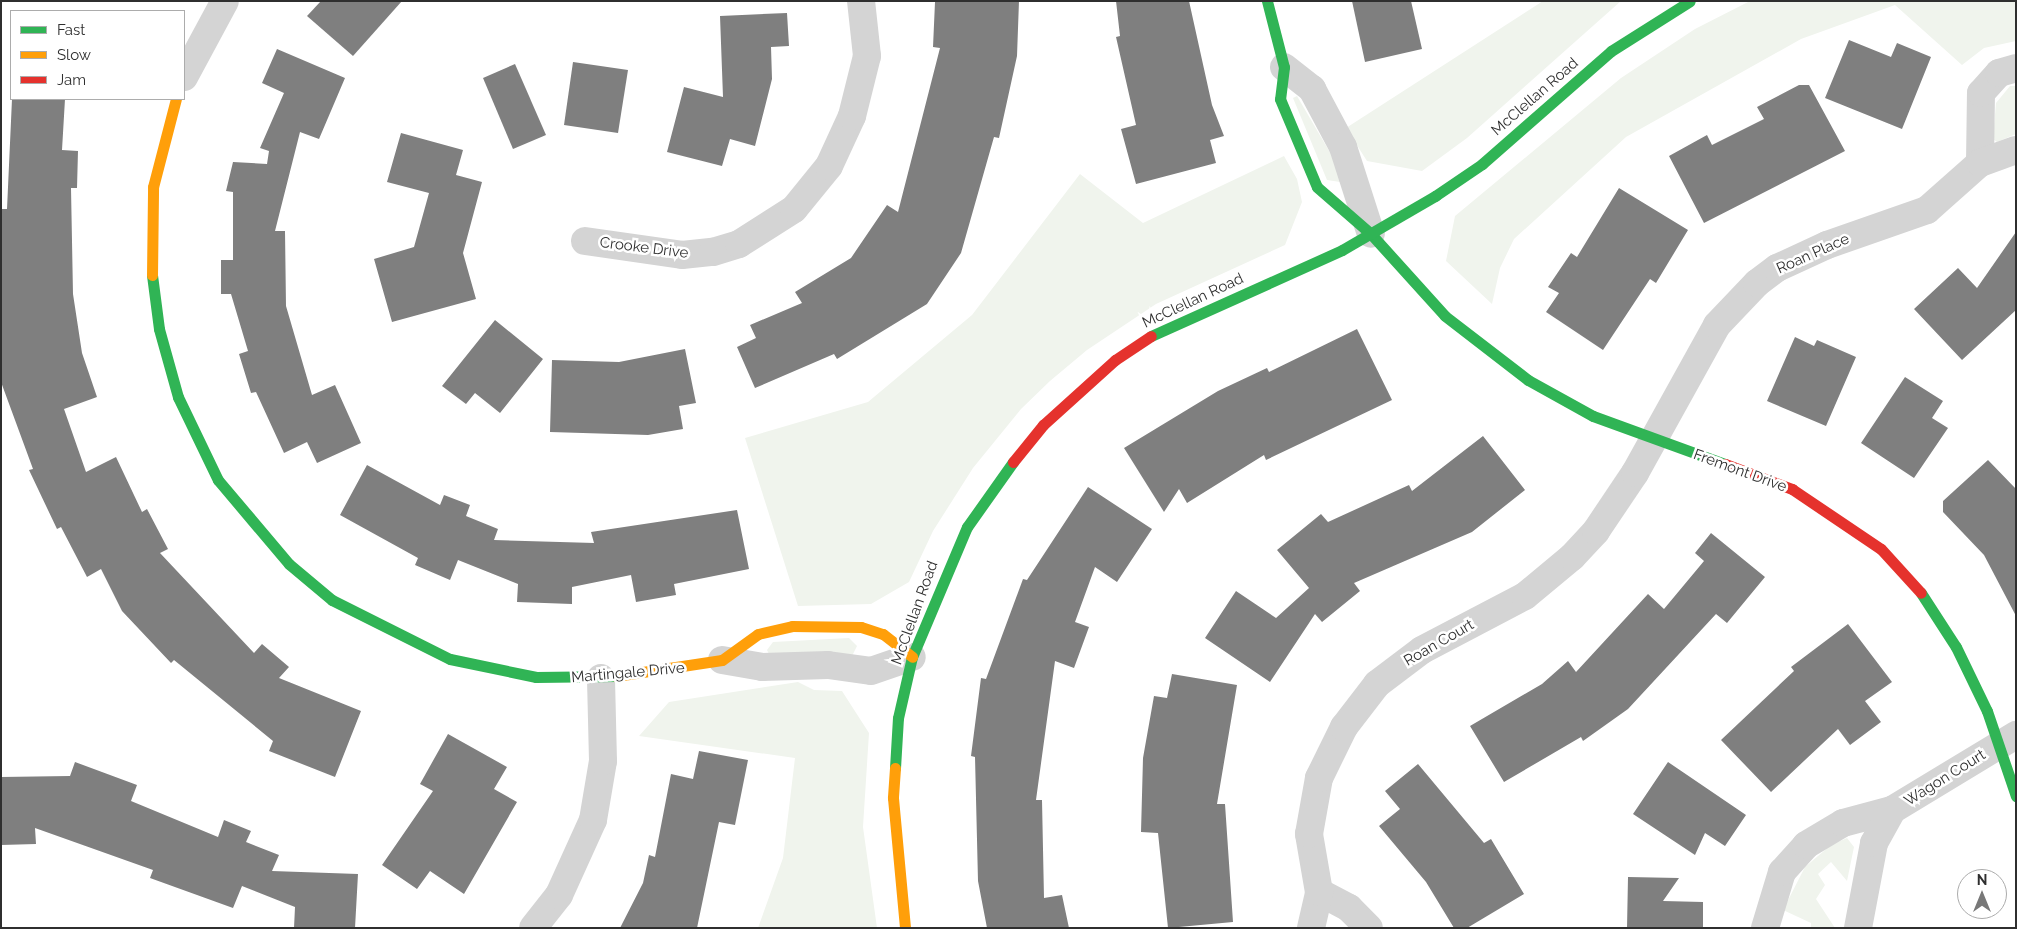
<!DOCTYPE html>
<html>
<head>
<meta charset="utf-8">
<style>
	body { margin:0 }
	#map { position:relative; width:2017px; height:929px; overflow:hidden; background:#fff; font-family:Raleway,sans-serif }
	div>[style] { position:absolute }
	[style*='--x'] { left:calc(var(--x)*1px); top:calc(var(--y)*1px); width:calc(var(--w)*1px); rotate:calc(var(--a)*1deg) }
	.green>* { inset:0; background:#f0f4ed }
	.building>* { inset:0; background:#7f7f7f }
	.street>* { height:28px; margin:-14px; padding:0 14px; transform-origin:14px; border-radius:14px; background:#d4d4d4 }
	.fast>* { height:11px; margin:-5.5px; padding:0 5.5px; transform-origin:5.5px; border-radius:5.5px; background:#30b455 }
	.slow>* { height:11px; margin:-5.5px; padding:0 5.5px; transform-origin:5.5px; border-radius:5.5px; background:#ff9f0a }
	.jam>* { height:11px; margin:-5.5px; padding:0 5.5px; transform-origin:5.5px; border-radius:5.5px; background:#e5322d }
	span { translate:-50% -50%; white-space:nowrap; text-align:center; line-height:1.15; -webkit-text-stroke:5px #fff; paint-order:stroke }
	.street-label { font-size:15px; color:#2f2f2f }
	.frame { position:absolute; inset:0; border:2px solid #2f2f2f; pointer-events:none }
	.legend { position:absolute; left:10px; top:10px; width:175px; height:90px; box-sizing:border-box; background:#fff; border:1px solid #acacac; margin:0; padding:6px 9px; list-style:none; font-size:15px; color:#2f2f2f }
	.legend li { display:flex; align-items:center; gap:10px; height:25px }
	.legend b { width:25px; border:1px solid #acacac }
	.north { position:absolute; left:1957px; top:869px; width:50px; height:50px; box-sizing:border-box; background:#fff; border:1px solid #acacac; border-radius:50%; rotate:0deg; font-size:14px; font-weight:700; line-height:20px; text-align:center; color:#2f2f2f }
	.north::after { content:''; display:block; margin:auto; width:18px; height:22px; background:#787878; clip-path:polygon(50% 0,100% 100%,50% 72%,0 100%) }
</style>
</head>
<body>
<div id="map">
	<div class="green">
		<div style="clip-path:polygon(1543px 1px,1621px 1px,1467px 138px,1422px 171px,1367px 161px,1346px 128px)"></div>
		<div style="clip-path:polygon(1750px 1px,2016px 1px,2016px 41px,1984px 48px,1962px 65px,1895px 5px,1801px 39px,1626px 137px,1514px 239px,1500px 268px,1492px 304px,1446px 261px,1455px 216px,1621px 78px,1695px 29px)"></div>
		<div style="clip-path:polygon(2010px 86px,2016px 86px,2016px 134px,1997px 142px,1993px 139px,1996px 103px)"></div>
		<div style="clip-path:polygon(1297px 96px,1342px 173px,1340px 182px,1327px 180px,1293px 98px)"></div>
		<div style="clip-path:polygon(1284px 156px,1297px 179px,1302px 202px,1285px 245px,1156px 304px,1087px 350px,1050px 381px,1021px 409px,973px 468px,933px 531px,909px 582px,871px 604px,798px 606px,745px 438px,868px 402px,972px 315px,1080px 174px,1143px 223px)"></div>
		<div style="clip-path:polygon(849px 638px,857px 646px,852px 656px,769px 654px,767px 650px,773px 642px)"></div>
		<div style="clip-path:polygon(798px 682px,814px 690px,842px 691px,869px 733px,863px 827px,877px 928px,758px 928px,783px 858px,795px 758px,639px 736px,669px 702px)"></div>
		<div style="clip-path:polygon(1847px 838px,1854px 847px,1847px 881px,1831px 862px,1818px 874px,1825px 885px,1816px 899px,1835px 928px,1811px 928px,1811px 923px,1783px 910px,1805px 867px,1831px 845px)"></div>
	</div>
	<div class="building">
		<div style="clip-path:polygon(321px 1px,402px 1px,353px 56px,307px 16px)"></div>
		<div style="clip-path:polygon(1019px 1px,1017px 56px,999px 138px,994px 137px,961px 253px,927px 304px,837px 359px,834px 354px,755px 388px,737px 347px,756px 338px,750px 325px,802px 303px,795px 292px,851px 258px,887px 205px,898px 212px,940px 48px,933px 47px,935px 2px)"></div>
		<div style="clip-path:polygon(1116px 1px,1189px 1px,1212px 105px,1224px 136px,1210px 140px,1216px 163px,1136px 184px,1121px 129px,1136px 125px,1116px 37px,1120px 36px)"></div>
		<div style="clip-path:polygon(1352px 1px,1411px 1px,1422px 49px,1365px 62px)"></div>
		<div style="clip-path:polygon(787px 13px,789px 46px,771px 47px,772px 79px,755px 146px,730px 139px,722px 166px,667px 152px,684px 87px,723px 97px,720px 16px)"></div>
		<div style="clip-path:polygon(1849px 40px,1891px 57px,1897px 43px,1931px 57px,1902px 129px,1825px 98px)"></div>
		<div style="clip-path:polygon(277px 49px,345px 78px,319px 139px,300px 132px,275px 231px,285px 231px,286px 306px,312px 395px,335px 385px,361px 443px,317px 463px,307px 442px,284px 453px,256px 392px,251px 393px,239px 354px,248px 351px,231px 294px,221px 294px,221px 260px,233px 260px,233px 192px,226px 191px,233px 162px,267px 164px,269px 151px,260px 148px,284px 93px,262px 83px)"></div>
		<div style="clip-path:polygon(573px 62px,628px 70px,618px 133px,564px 125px)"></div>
		<div style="clip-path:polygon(515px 64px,546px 135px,513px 149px,483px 78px)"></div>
		<div style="clip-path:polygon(1799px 85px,1809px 85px,1845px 151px,1704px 223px,1669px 156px,1707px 135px,1712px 145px,1764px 119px,1757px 107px)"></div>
		<div style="clip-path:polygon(12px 99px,65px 99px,62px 150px,78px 151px,77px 188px,71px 188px,73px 294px,82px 353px,97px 397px,64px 409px,86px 472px,116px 457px,142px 512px,147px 509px,168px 549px,160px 553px,254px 653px,262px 644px,289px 667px,279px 678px,361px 711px,335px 777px,269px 751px,273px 741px,174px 660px,171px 663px,122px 611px,101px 569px,87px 577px,61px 527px,57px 529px,29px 470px,33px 469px,1px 382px,1px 209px,7px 209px)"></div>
		<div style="clip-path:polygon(401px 133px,463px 150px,456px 175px,482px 182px,463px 253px,476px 299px,392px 322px,374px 259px,414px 247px,429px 193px,387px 182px)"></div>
		<div style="clip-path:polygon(1619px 188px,1688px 230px,1656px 283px,1650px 279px,1603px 350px,1546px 312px,1559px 293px,1548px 287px,1571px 253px,1577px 257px)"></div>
		<div style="clip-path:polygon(2016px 232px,2016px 310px,1962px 360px,1914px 309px,1958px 268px,1977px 288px)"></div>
		<div style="clip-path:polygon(495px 320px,543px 359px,500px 413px,475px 393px,466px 404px,442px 386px)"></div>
		<div style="clip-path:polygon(1357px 329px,1392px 400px,1266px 460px,1264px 455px,1187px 503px,1179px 489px,1164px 512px,1124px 448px,1218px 391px,1267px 368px,1269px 372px)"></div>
		<div style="clip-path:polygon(1795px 337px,1814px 346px,1817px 340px,1856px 357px,1826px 426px,1767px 401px)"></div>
		<div style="clip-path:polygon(685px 349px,696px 403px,679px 406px,683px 429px,648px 435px,550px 432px,552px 360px,619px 362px)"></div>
		<div style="clip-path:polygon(1905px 377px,1943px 401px,1932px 418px,1948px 428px,1914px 478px,1861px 443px)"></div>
		<div style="clip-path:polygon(1483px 436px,1525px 490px,1472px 532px,1354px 583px,1360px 591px,1322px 622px,1315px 614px,1270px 682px,1205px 638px,1236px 591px,1276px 618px,1309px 588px,1277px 550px,1321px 514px,1328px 522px,1409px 485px,1412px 491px)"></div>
		<div style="clip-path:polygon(1988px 460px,2016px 489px,2016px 616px,1984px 555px,1943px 512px,1943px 501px)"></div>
		<div style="clip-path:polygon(367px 465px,440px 505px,444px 495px,470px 505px,466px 516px,498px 529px,494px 540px,594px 543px,591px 532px,737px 510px,749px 569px,674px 584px,676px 595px,636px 602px,631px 575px,572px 587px,572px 604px,517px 602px,518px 584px,458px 560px,450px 580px,415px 565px,418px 558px,340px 515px)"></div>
		<div style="clip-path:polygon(1088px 487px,1152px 529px,1117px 582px,1095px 567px,1075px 622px,1089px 627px,1074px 668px,1055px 661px,1036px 800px,1042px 800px,1044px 898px,1062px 895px,1069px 928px,987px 928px,978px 881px,975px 757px,971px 756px,981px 678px,986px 679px,1023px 579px,1027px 580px)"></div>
		<div style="clip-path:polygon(1711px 533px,1765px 577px,1727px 623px,1716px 614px,1628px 709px,1583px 741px,1581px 737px,1504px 782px,1470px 726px,1542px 684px,1568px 661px,1576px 672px,1648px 594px,1664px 609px,1704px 561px,1695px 553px)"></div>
		<div style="clip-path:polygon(1848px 624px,1892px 682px,1865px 701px,1881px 722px,1850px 745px,1838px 729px,1771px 792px,1721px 740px,1794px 671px,1791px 667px)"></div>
		<div style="clip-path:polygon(1172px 674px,1237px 685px,1217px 804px,1225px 804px,1233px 922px,1168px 928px,1158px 833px,1141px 832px,1143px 758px,1154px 696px,1167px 698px)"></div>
		<div style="clip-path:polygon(448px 734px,507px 767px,494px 789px,517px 802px,464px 894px,430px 871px,417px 889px,382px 865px,433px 791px,420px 784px)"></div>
		<div style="clip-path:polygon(699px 751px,748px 760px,735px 825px,719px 822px,697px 928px,620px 928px,643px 883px,649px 855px,655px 857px,671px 774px,693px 779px)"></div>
		<div style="clip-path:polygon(75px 762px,137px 785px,131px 801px,218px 837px,224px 820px,251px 831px,246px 842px,279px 855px,272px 871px,358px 874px,355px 928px,294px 928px,295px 907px,242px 886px,233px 908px,150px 878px,153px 870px,35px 828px,36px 844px,1px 845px,1px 777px,70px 776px)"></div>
		<div style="clip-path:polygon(1668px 762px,1746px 815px,1725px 846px,1705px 833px,1695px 855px,1633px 814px)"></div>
		<div style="clip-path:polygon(1418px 764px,1484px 843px,1491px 839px,1524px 894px,1467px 928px,1454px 928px,1426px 882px,1379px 826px,1400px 809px,1385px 791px)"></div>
		<div style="clip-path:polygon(1628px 877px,1679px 878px,1663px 901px,1703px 902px,1703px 928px,1627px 928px)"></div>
	</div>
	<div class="street">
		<div style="--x:1284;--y:67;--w:36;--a:38"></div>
		<div style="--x:1312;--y:89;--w:66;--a:61.9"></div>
		<div style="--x:1343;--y:147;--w:91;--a:72.2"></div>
		<div style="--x:184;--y:77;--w:86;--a:-61.7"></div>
		<div style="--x:1980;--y:163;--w:70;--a:-89.2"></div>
		<div style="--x:1981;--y:93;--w:27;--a:-48"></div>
		<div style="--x:1999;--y:73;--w:18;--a:-16"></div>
		<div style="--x:585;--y:241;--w:98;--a:8.2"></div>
		<div style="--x:682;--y:255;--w:31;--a:-6"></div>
		<div style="--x:713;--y:252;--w:27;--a:-17"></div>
		<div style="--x:739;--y:244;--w:65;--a:-32.5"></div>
		<div style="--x:794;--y:209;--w:55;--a:-50.9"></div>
		<div style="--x:829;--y:166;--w:55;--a:-65.3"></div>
		<div style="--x:852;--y:116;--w:62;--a:-76"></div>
		<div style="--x:867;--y:56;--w:55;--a:-96.2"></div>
		<div style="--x:722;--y:660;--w:41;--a:9.9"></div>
		<div style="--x:762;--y:667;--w:66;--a:-1.7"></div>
		<div style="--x:828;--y:665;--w:43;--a:7.9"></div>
		<div style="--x:871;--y:671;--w:43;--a:-18.9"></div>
		<div style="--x:1319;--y:892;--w:34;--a:28"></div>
		<div style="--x:1349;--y:908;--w:28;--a:45"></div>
		<div style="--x:533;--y:928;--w:42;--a:-51.8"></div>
		<div style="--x:559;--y:895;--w:82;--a:-65.6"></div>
		<div style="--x:593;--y:820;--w:60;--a:-80.4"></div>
		<div style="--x:603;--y:761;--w:83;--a:-91.4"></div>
		<div style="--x:1311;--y:928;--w:37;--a:-77"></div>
		<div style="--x:1319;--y:892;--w:59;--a:-99.8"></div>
		<div style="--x:1309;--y:834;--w:57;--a:-79.9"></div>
		<div style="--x:1319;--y:778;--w:57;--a:-63.9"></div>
		<div style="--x:1344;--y:727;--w:54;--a:-52.5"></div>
		<div style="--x:1377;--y:684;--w:56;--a:-37.1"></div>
		<div style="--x:1422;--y:650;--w:116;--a:-27.7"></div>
		<div style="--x:1525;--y:596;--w:61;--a:-39.7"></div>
		<div style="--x:1572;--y:557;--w:35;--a:-47"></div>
		<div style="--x:1596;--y:531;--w:70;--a:-56.1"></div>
		<div style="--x:1635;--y:473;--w:169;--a:-61"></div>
		<div style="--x:1717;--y:325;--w:58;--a:-46.4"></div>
		<div style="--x:1757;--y:283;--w:25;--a:-37"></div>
		<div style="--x:1777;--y:268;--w:55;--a:-24.7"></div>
		<div style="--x:1827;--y:245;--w:106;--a:-19.3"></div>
		<div style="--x:1927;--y:210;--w:71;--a:-41.6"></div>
		<div style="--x:1980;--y:163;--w:38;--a:-20"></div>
		<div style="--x:1765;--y:928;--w:59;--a:-73.1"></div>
		<div style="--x:1782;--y:872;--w:36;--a:-48"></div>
		<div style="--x:1806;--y:845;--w:43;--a:-30.7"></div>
		<div style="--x:1843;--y:823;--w:51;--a:-14.9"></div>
		<div style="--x:1892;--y:810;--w:145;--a:-31.2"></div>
		<div style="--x:1858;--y:928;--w:86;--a:-79.3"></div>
		<div style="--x:1874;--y:843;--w:38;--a:-61"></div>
	</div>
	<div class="fast">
		<div style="--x:1267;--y:1;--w:68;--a:75.6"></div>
		<div style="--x:1284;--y:67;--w:32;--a:97"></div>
		<div style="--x:1280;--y:99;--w:95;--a:67.2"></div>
		<div style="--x:1317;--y:187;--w:72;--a:41"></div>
		<div style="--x:1371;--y:234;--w:110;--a:47.9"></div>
		<div style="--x:1445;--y:316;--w:105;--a:37.6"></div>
		<div style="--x:1528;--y:380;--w:74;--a:29"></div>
		<div style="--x:1593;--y:416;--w:140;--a:20"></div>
		<div style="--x:152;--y:275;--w:54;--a:82.6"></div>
		<div style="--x:159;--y:329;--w:71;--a:74.4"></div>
		<div style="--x:178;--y:397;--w:92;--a:64.3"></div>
		<div style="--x:218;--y:480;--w:110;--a:49.8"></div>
		<div style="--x:289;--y:564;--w:56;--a:39.9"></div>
		<div style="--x:332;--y:600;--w:132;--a:26.6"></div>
		<div style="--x:450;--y:659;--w:88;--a:11.8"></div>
		<div style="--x:536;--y:677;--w:80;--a:-0.7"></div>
		<div style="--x:1151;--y:336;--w:209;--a:-24.2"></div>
		<div style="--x:1342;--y:250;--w:108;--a:-30.1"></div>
		<div style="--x:1435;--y:196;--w:57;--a:-34.2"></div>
		<div style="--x:1482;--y:164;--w:171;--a:-41.2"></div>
		<div style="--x:1611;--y:51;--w:93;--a:-32.3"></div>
		<div style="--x:1921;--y:593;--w:64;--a:57.1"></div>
		<div style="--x:1956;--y:647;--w:71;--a:64.2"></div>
		<div style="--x:1987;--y:711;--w:90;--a:71.2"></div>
		<div style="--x:895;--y:768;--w:50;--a:-86.6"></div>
		<div style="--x:898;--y:718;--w:63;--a:-77.1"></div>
		<div style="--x:912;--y:657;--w:141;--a:-67.1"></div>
		<div style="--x:967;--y:527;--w:80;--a:-54.7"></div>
	</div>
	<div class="slow">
		<div style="--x:152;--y:275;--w:88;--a:-89.3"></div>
		<div style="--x:153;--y:187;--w:91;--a:-75.4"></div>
		<div style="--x:616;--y:676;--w:107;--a:-8.6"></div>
		<div style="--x:722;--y:660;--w:44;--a:-35.8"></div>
		<div style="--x:758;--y:634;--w:35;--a:-13"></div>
		<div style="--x:792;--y:626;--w:69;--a:0.8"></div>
		<div style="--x:861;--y:627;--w:23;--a:18"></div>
		<div style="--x:883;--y:634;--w:37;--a:38"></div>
		<div style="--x:895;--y:768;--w:30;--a:94"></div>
		<div style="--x:893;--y:798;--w:131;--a:84.7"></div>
	</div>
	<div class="jam">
		<div style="--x:1013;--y:462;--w:48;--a:-51"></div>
		<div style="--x:1043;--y:425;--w:97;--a:-42.1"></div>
		<div style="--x:1115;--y:360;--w:43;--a:-33.7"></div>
		<div style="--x:1725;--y:464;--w:72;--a:20.5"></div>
		<div style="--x:1792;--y:489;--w:107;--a:34"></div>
		<div style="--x:1881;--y:549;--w:59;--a:47.7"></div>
	</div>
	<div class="street-label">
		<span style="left:1535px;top:97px;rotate:-41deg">McClellan Road</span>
		<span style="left:644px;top:248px;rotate:7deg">Crooke Drive</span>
		<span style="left:1813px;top:254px;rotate:-24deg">Roan Place</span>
		<span style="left:1193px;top:301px;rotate:-25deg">McClellan Road</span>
		<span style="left:1740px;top:471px;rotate:20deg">Fremont Drive</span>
		<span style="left:915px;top:613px;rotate:-70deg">McClellan Road</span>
		<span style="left:1439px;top:643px;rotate:-30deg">Roan Court</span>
		<span style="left:628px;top:673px;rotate:-5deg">Martingale Drive</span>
		<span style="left:1945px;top:778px;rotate:-32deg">Wagon Court</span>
	</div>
	<div class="frame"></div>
	<ul class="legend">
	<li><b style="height:6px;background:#30b455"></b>Fast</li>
	<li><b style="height:6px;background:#ff9f0a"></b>Slow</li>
	<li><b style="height:6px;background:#e5322d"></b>Jam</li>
	</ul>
	<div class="north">N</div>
</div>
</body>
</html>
